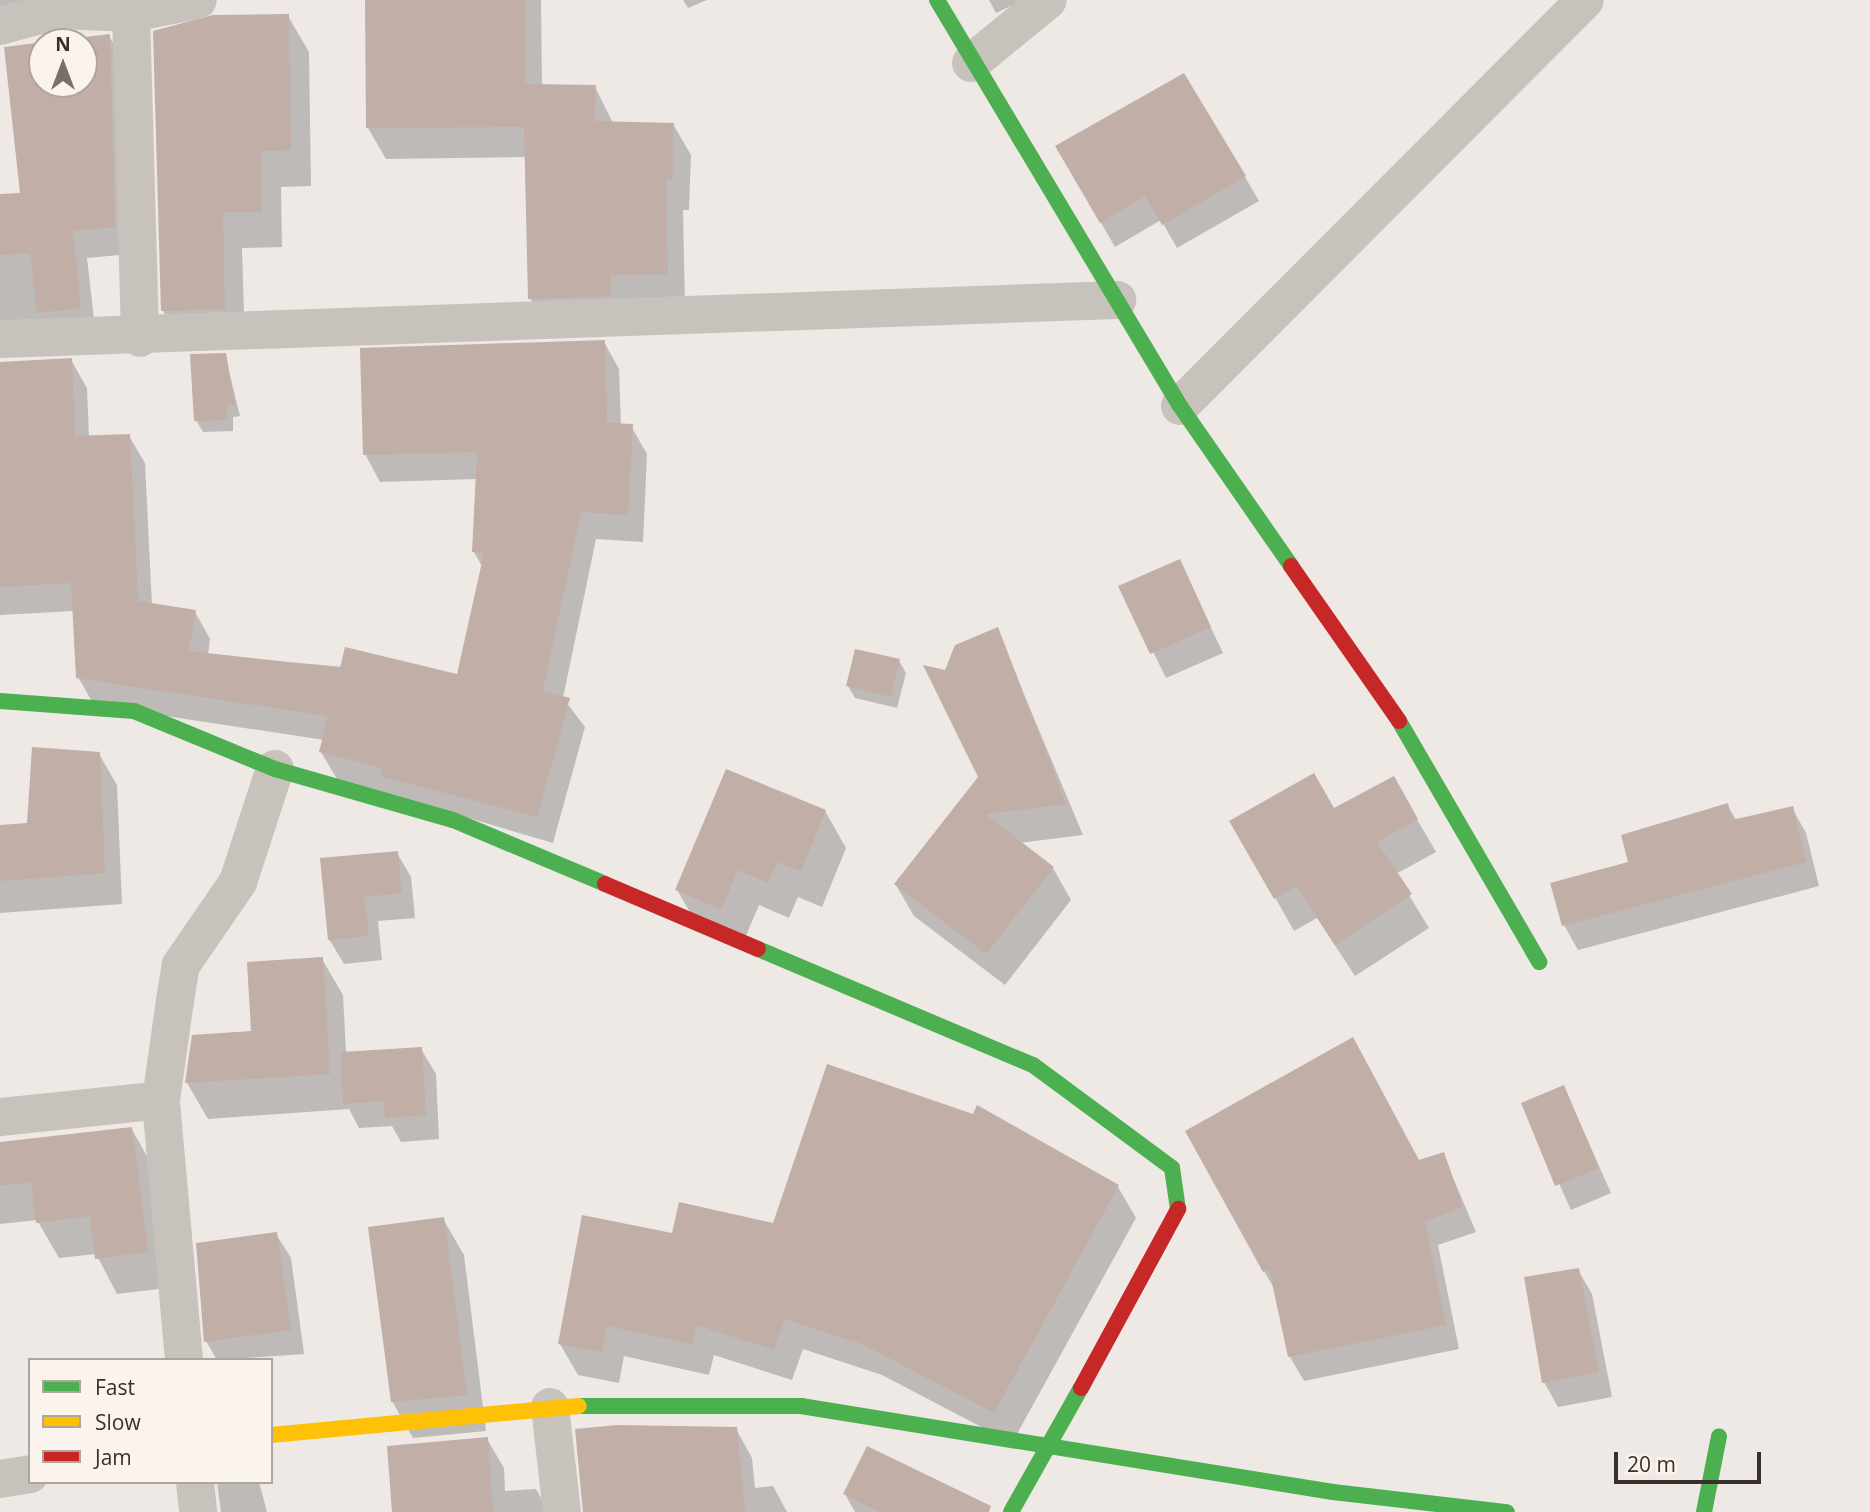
<!DOCTYPE html>
<html>
<head>
<meta charset="utf-8">
<style>
	body { margin:0 }
	#map { position:relative; width:1870px; height:1512px; overflow:hidden; background:#eee9e5; font-family:"Open Sans",sans-serif }
	div>[style] { position:absolute }
	[style*='--x'] { left:calc(var(--x)*1px); top:calc(var(--y)*1px); width:calc(var(--w)*1px); rotate:calc(var(--a)*1deg) }
	.shadow>* { inset:0; background:#0003 }
	.building>* { inset:0; background:#c1aea7 }
	.street>* { height:38px; margin:-19px; padding:0 19px; transform-origin:19px; border-radius:19px; background:#c8c2bd }
	.fast>* { height:16px; margin:-8px; padding:0 8px; transform-origin:8px; border-radius:8px; background:#4caf50 }
	.slow>* { height:16px; margin:-8px; padding:0 8px; transform-origin:8px; border-radius:8px; background:#ffc107 }
	.jam>* { height:16px; margin:-8px; padding:0 8px; transform-origin:8px; border-radius:8px; background:#c62828 }
	span { translate:-50% -50%; white-space:nowrap; text-align:center; line-height:1.15; -webkit-text-stroke:5px #faf4ed; paint-order:stroke }
	.legend { position:absolute; left:28px; top:1358px; width:245px; height:126px; box-sizing:border-box; background:#faf4ed; border:2px solid #ada59f; margin:0; padding:9px 12px; list-style:none; font-size:21px; color:#392f2b }
	.legend li { display:flex; align-items:center; gap:14px; height:35px }
	.legend b { width:35px; border:2px solid #ada59f }
	.north { position:absolute; left:28px; top:28px; width:70px; height:70px; box-sizing:border-box; background:#faf4ed; border:2px solid #ada59f; border-radius:50%; rotate:0deg; font-size:19px; font-weight:700; line-height:28px; text-align:center; color:#392f2b }
	.north::after { content:''; display:block; margin:auto; width:24px; height:32px; background:#78706c; clip-path:polygon(50% 0,100% 100%,50% 72%,0 100%) }
	.scale { position:absolute; left:1614px; top:1452px; width:147px; height:32px; box-sizing:border-box; border:4px solid #392f2b; border-top:0; padding-left:9px; font-size:21px; line-height:24px; white-space:nowrap; color:#392f2b; -webkit-text-stroke:5px #faf4ed; paint-order:stroke }
</style>
</head>
<body>
<div id="map">
	<div class="shadow">
		<div style="clip-path:polygon(0 0,36px 0,0 29px)"></div>
		<div style="clip-path:polygon(366px 0,541px 0,542px 86px,595px 87px,613px 123px,673px 124px,691px 155px,689px 210px,683px 210px,685px 304px,548px 329px,530px 298px,527px 157px,386px 159px,368px 128px)"></div>
		<div style="clip-path:polygon(683px 0,707px 0,688px 8px)"></div>
		<div style="clip-path:polygon(989px 0,1023px 0,996px 13px)"></div>
		<div style="clip-path:polygon(288px 16px,309px 52px,311px 186px,281px 187px,282px 247px,242px 248px,245px 345px,184px 347px,163px 311px,155px 32px)"></div>
		<div style="clip-path:polygon(109px 36px,125px 63px,130px 254px,87px 258px,96px 336px,0 356px,0 196px,22px 195px,42px 44px,42px 84px,84px 84px,84px 42px,60px 42px)"></div>
		<div style="clip-path:polygon(1057px 147px,1245px 177px,1259px 201px,1177px 248px,1161px 220px,1115px 247px)"></div>
		<div style="clip-path:polygon(604px 342px,619px 369px,621px 426px,631px 426px,647px 454px,643px 542px,596px 539px,563px 698px,585px 727px,553px 843px,337px 779px,321px 752px,324px 740px,94px 705px,78px 677px,74px 611px,0 615px,0 363px,71px 360px,87px 388px,89px 437px,129px 436px,145px 463px,152px 605px,195px 612px,210px 639px,208px 655px,459px 677px,483px 568px,474px 552px,477px 479px,380px 482px,365px 454px)"></div>
		<div style="clip-path:polygon(225px 355px,240px 416px,233px 417px,233px 431px,203px 432px,196px 420px)"></div>
		<div style="clip-path:polygon(1179px 561px,1223px 653px,1166px 678px,1121px 587px)"></div>
		<div style="clip-path:polygon(997px 630px,1083px 835px,1019px 843px,1053px 868px,1071px 900px,1005px 985px,914px 916px,896px 885px,980px 778px,946px 672px)"></div>
		<div style="clip-path:polygon(899px 661px,906px 673px,897px 708px,855px 698px,848px 686px)"></div>
		<div style="clip-path:polygon(99px 754px,117px 785px,122px 904px,0 913px,0 826px,28px 824px)"></div>
		<div style="clip-path:polygon(1393px 778px,1436px 852px,1396px 874px,1429px 928px,1355px 976px,1317px 918px,1294px 931px,1232px 821px,1334px 811px)"></div>
		<div style="clip-path:polygon(1727px 805px,1737px 821px,1792px 808px,1806px 833px,1819px 886px,1578px 950px,1564px 925px,1630px 863px)"></div>
		<div style="clip-path:polygon(825px 811px,846px 848px,822px 907px,798px 897px,789px 918px,759px 905px,742px 945px,698px 926px,677px 890px)"></div>
		<div style="clip-path:polygon(397px 853px,411px 877px,415px 918px,378px 921px,382px 960px,344px 964px,329px 939px)"></div>
		<div style="clip-path:polygon(322px 959px,343px 995px,346px 1053px,421px 1049px,436px 1074px,439px 1139px,401px 1142px,392px 1126px,359px 1128px,349px 1109px,208px 1119px,187px 1083px,194px 1037px,253px 1033px)"></div>
		<div style="clip-path:polygon(1564px 1087px,1611px 1193px,1571px 1210px,1523px 1104px)"></div>
		<div style="clip-path:polygon(974px 1116px,1118px 1187px,1136px 1218px,1012px 1443px,882px 1375px,803px 1349px,792px 1380px,714px 1355px,709px 1375px,624px 1356px,619px 1383px,578px 1375px,560px 1344px,674px 1235px,774px 1225px)"></div>
		<div style="clip-path:polygon(131px 1128px,152px 1165px,167px 1288px,117px 1294px,96px 1254px,59px 1258px,37px 1220px,0 1224px,0 1144px)"></div>
		<div style="clip-path:polygon(1443px 1154px,1476px 1232px,1438px 1245px,1459px 1349px,1304px 1381px,1290px 1357px,1275px 1290px,1264px 1271px,1419px 1162px)"></div>
		<div style="clip-path:polygon(443px 1219px,464px 1255px,486px 1431px,413px 1438px,392px 1401px)"></div>
		<div style="clip-path:polygon(276px 1234px,291px 1258px,304px 1354px,217px 1360px,206px 1341px)"></div>
		<div style="clip-path:polygon(1578px 1270px,1592px 1294px,1612px 1397px,1558px 1407px,1544px 1382px)"></div>
		<div style="clip-path:polygon(736px 1429px,752px 1458px,755px 1488px,773px 1486px,787px 1512px,585px 1512px)"></div>
		<div style="clip-path:polygon(487px 1439px,504px 1468px,505px 1491px,536px 1489px,549px 1512px,393px 1512px)"></div>
		<div style="clip-path:polygon(217px 1482px,259px 1482px,267px 1512px,221px 1512px)"></div>
		<div style="clip-path:polygon(845px 1494px,969px 1512px,855px 1512px)"></div>
	</div>
	<div class="building">
		<div style="clip-path:polygon(365px 0,525px 0,525px 84px,596px 85px,595px 121px,674px 123px,673px 180px,666px 180px,668px 274px,611px 275px,611px 296px,528px 299px,524px 127px,366px 128px)"></div>
		<div style="clip-path:polygon(289px 14px,291px 150px,261px 151px,262px 212px,223px 212px,225px 309px,161px 311px,153px 31px,213px 15px)"></div>
		<div style="clip-path:polygon(evenodd,110px 34px,115px 227px,73px 231px,81px 308px,37px 313px,30px 253px,0 255px,0 194px,20px 193px,4px 47px,110px 34px,42px 42px,84px 42px,84px 84px,42px 84px,42px 42px)"></div>
		<div style="clip-path:polygon(1184px 73px,1246px 176px,1162px 225px,1145px 196px,1100px 223px,1055px 146px)"></div>
		<div style="clip-path:polygon(605px 340px,607px 423px,633px 424px,628px 515px,581px 512px,543px 691px,570px 698px,537px 817px,380px 776px,382px 768px,319px 752px,328px 716px,76px 678px,71px 583px,0 587px,0 362px,72px 358px,75px 436px,130px 434px,138px 601px,196px 610px,189px 651px,340px 668px,345px 647px,457px 674px,484px 553px,472px 552px,477px 452px,363px 455px,360px 348px)"></div>
		<div style="clip-path:polygon(226px 353px,235px 405px,227px 405px,227px 420px,194px 421px,190px 354px)"></div>
		<div style="clip-path:polygon(1180px 559px,1211px 627px,1150px 654px,1118px 586px)"></div>
		<div style="clip-path:polygon(998px 627px,1066px 804px,985px 814px,1054px 867px,986px 954px,894px 884px,978px 777px,923px 665px,945px 670px,955px 645px)"></div>
		<div style="clip-path:polygon(855px 649px,900px 659px,891px 697px,846px 686px)"></div>
		<div style="clip-path:polygon(32px 747px,100px 752px,105px 873px,0 881px,0 825px,27px 823px)"></div>
		<div style="clip-path:polygon(726px 769px,826px 810px,801px 871px,777px 862px,768px 883px,738px 870px,721px 909px,675px 890px)"></div>
		<div style="clip-path:polygon(1314px 773px,1334px 808px,1394px 776px,1418px 819px,1377px 842px,1412px 894px,1335px 945px,1297px 886px,1274px 899px,1229px 821px)"></div>
		<div style="clip-path:polygon(1728px 803px,1732px 820px,1793px 806px,1806px 862px,1562px 926px,1550px 883px,1628px 862px,1621px 835px)"></div>
		<div style="clip-path:polygon(398px 851px,402px 893px,364px 897px,369px 936px,328px 940px,320px 858px)"></div>
		<div style="clip-path:polygon(323px 957px,330px 1074px,185px 1083px,192px 1035px,251px 1031px,247px 962px)"></div>
		<div style="clip-path:polygon(1353px 1037px,1419px 1160px,1444px 1152px,1463px 1207px,1425px 1221px,1446px 1325px,1288px 1357px,1269px 1269px,1263px 1272px,1185px 1131px)"></div>
		<div style="clip-path:polygon(422px 1047px,426px 1115px,385px 1118px,384px 1101px,343px 1104px,341px 1052px)"></div>
		<div style="clip-path:polygon(827px 1064px,973px 1114px,977px 1105px,1119px 1185px,994px 1413px,862px 1344px,785px 1319px,774px 1350px,696px 1325px,692px 1344px,607px 1326px,602px 1352px,558px 1344px,582px 1215px,672px 1233px,679px 1202px,773px 1223px)"></div>
		<div style="clip-path:polygon(1564px 1085px,1599px 1168px,1555px 1186px,1521px 1103px)"></div>
		<div style="clip-path:polygon(132px 1127px,148px 1252px,95px 1259px,90px 1216px,36px 1223px,31px 1182px,0 1186px,0 1142px)"></div>
		<div style="clip-path:polygon(444px 1217px,467px 1395px,391px 1402px,368px 1227px)"></div>
		<div style="clip-path:polygon(277px 1232px,291px 1330px,204px 1342px,196px 1243px)"></div>
		<div style="clip-path:polygon(1579px 1268px,1599px 1372px,1542px 1383px,1524px 1277px)"></div>
		<div style="clip-path:polygon(617px 1425px,737px 1427px,745px 1512px,583px 1512px,575px 1429px)"></div>
		<div style="clip-path:polygon(488px 1437px,493px 1512px,392px 1512px,387px 1446px)"></div>
		<div style="clip-path:polygon(867px 1446px,991px 1506px,989px 1512px,880px 1512px,843px 1494px)"></div>
	</div>
	<div class="street">
		<div style="--x:131;--y:13;--w:325;--a:88.4"></div>
		<div style="--x:0;--y:26;--w:60;--a:-15.4"></div>
		<div style="--x:58;--y:10;--w:73;--a:2.4"></div>
		<div style="--x:131;--y:13;--w:68;--a:-11"></div>
		<div style="--x:971;--y:63;--w:99;--a:-39.3"></div>
		<div style="--x:0;--y:339;--w:1118;--a:-2"></div>
		<div style="--x:1180;--y:406;--w:573;--a:-45.07"></div>
		<div style="--x:0;--y:1117;--w:162;--a:-6"></div>
		<div style="--x:184;--y:1360;--w:261;--a:-95.1"></div>
		<div style="--x:161;--y:1100;--w:100;--a:-82"></div>
		<div style="--x:175;--y:1001;--w:36;--a:-81"></div>
		<div style="--x:181;--y:965;--w:101;--a:-55.5"></div>
		<div style="--x:238;--y:882;--w:119;--a:-71.9"></div>
		<div style="--x:550;--y:1407;--w:106;--a:83.5"></div>
		<div style="--x:0;--y:1479;--w:30;--a:-9"></div>
		<div style="--x:195;--y:1482;--w:30;--a:84"></div>
	</div>
	<div class="fast">
		<div style="--x:937;--y:0;--w:473;--a:59.1"></div>
		<div style="--x:1180;--y:406;--w:195;--a:55.2"></div>
		<div style="--x:0;--y:701;--w:134;--a:4.3"></div>
		<div style="--x:134;--y:711;--w:152;--a:22.4"></div>
		<div style="--x:275;--y:769;--w:185;--a:16"></div>
		<div style="--x:453;--y:820;--w:165;--a:22.8"></div>
		<div style="--x:1399;--y:721;--w:279;--a:59.8"></div>
		<div style="--x:758;--y:949;--w:298;--a:22.9"></div>
		<div style="--x:1033;--y:1065;--w:173;--a:36.5"></div>
		<div style="--x:1172;--y:1168;--w:41;--a:81.7"></div>
		<div style="--x:579;--y:1406;--w:222;--a:0"></div>
		<div style="--x:801;--y:1406;--w:539;--a:9.18"></div>
		<div style="--x:1333;--y:1492;--w:175;--a:6.6"></div>
		<div style="--x:1011;--y:1512;--w:142;--a:-60.6"></div>
		<div style="--x:1704;--y:1512;--w:77;--a:-78.8"></div>
	</div>
	<div class="slow">
		<div style="--x:271;--y:1435;--w:309;--a:-5.4"></div>
	</div>
	<div class="jam">
		<div style="--x:1291;--y:566;--w:189;--a:55.1"></div>
		<div style="--x:605;--y:884;--w:166;--a:23"></div>
		<div style="--x:1081;--y:1388;--w:204;--a:-61.5"></div>
	</div>
	<ul class="legend">
	<li><b style="height:9px;background:#4caf50"></b>Fast</li>
	<li><b style="height:9px;background:#ffc107"></b>Slow</li>
	<li><b style="height:9px;background:#c62828"></b>Jam</li>
	</ul>
	<div class="north">N</div>
	<div class="scale">20 m</div>
</div>
</body>
</html>
